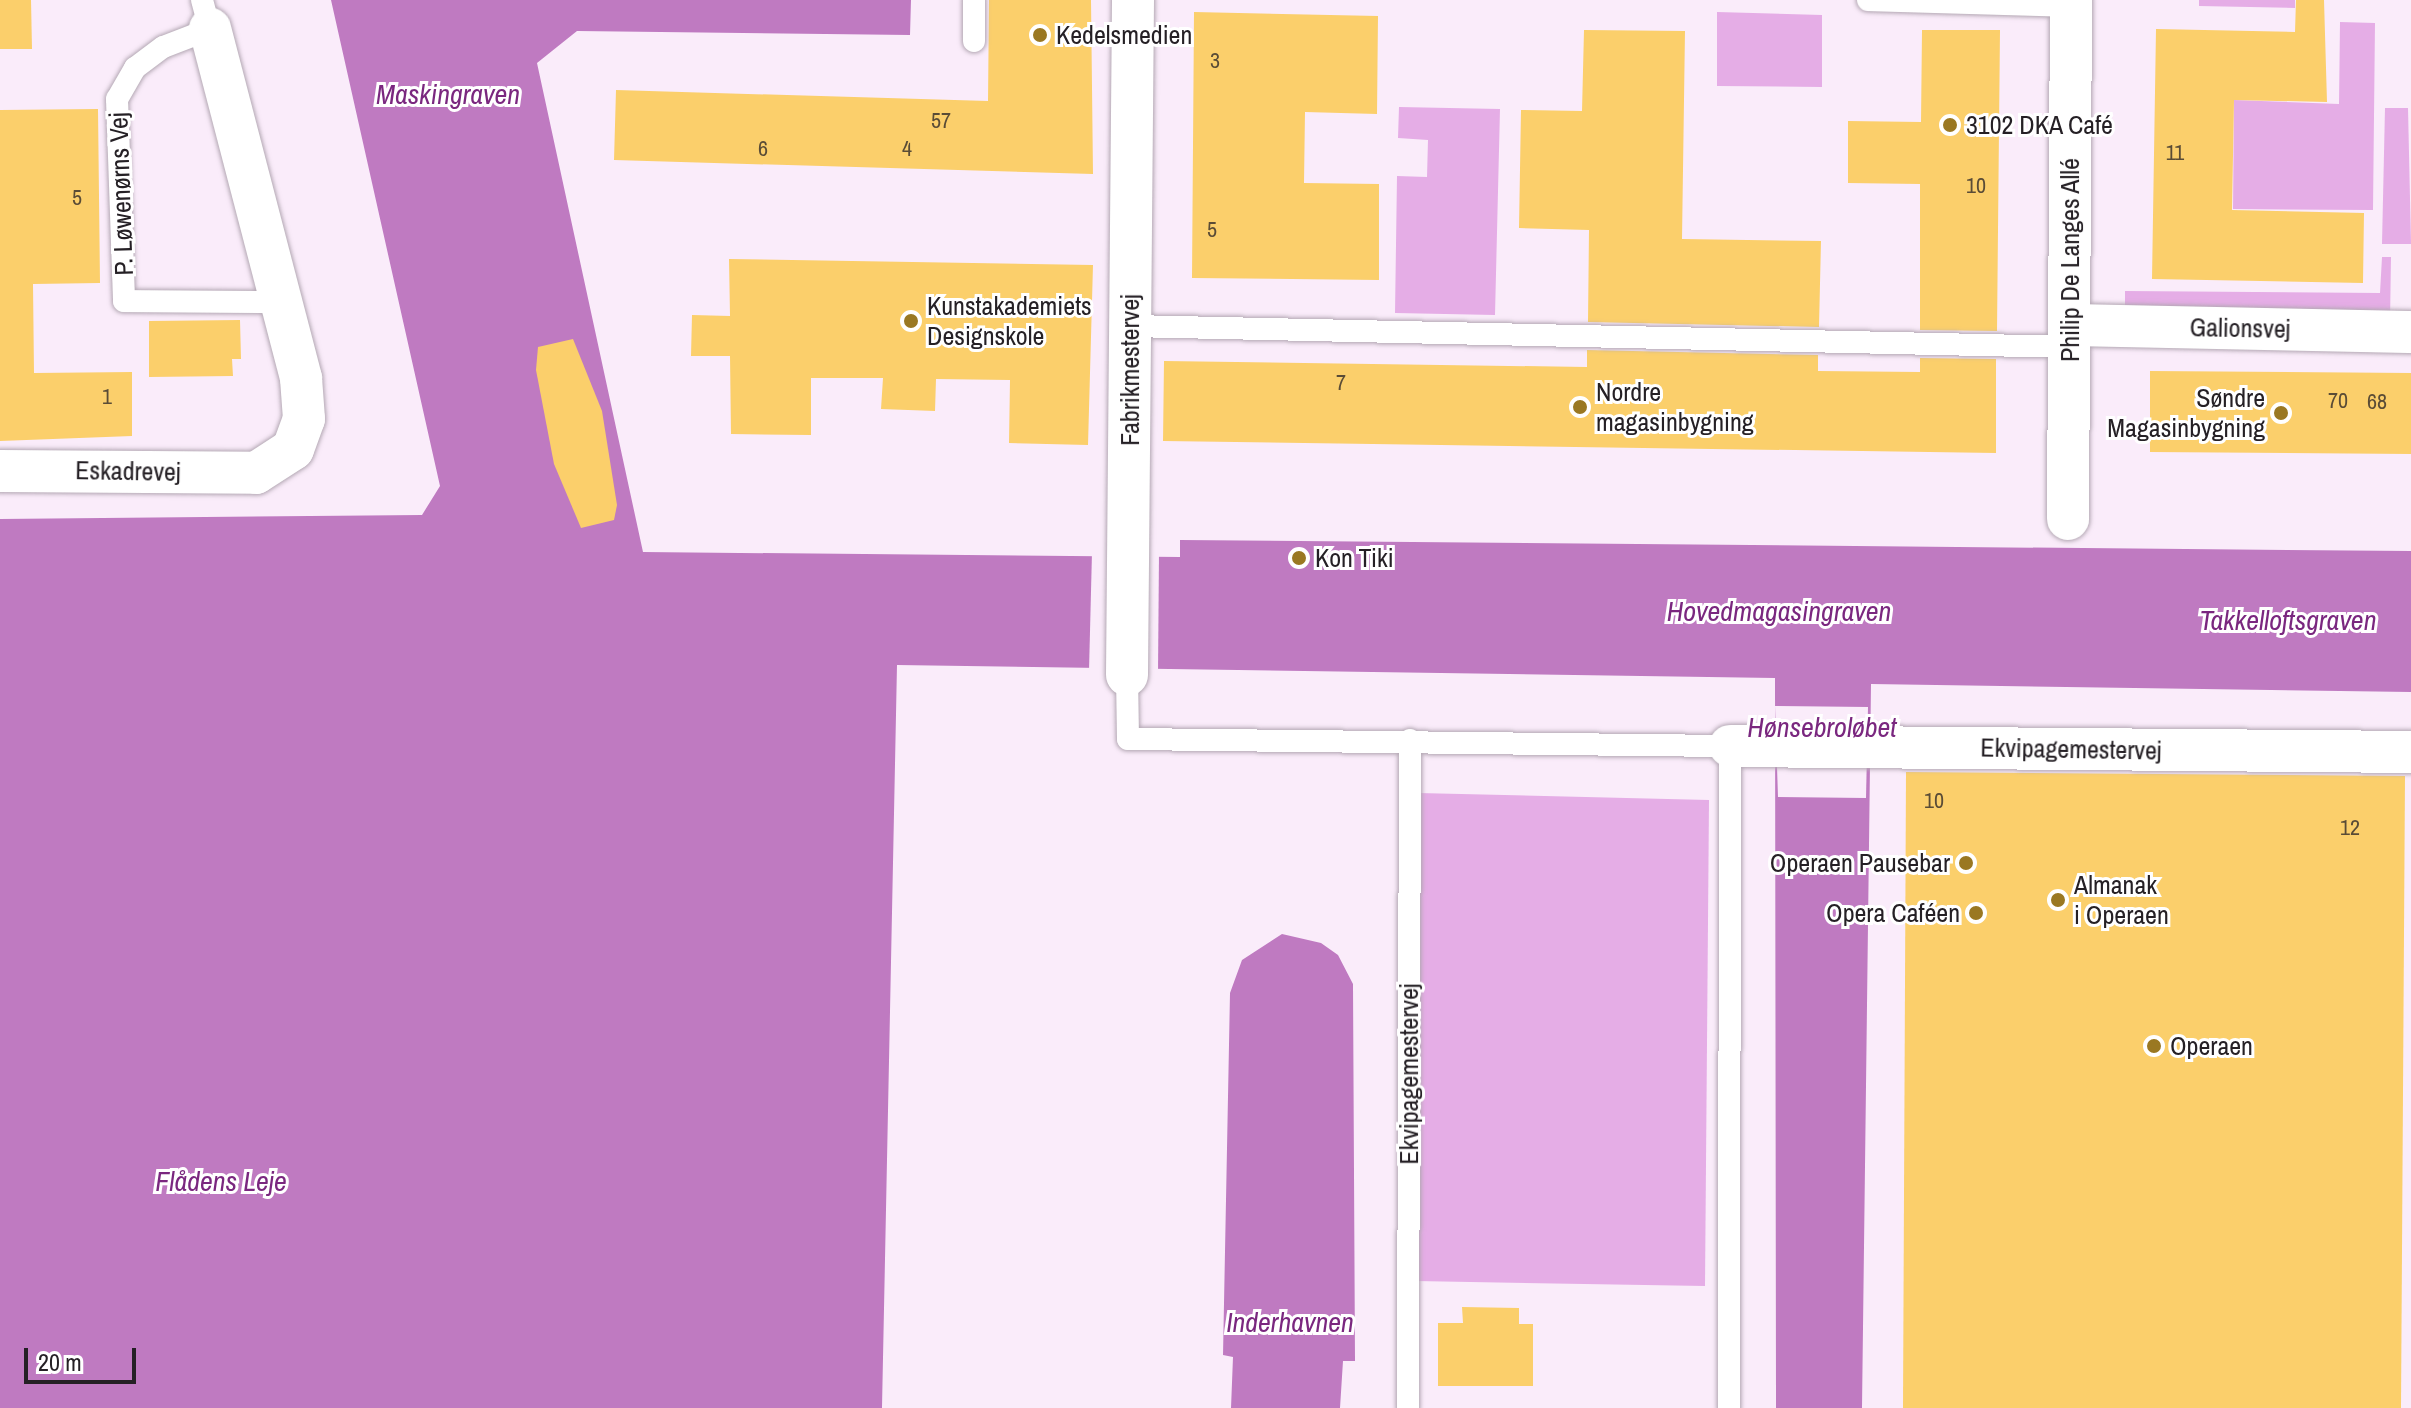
<!DOCTYPE html>
<html>
<head>
<meta charset="utf-8">
<style>
	body { margin:0 }
	#map { position:relative; width:2411px; height:1408px; overflow:hidden; background:#faecfa; font-family:"Archivo Narrow",sans-serif }
	div>[style] { position:absolute }
	[style*='--x'] { left:calc(var(--x)*1px); top:calc(var(--y)*1px); width:calc(var(--w)*1px); rotate:calc(var(--a)*1deg) }
	.green>* { inset:0; background:#e5ade6 }
	.water>* { inset:0; background:#bf7ac1 }
	.pier>* { inset:0; background:#faecfa }
	.building>* { inset:0; background:#fbcf6b }
	.roads { filter:drop-shadow(0 0 2px #b4a8b4) drop-shadow(0 0 2px #b4a8b4) }
	.lane>* { height:22px; margin:-11px; padding:0 11px; transform-origin:11px; border-radius:11px; background:#fff }
	.street>* { height:42px; margin:-21px; padding:0 21px; transform-origin:21px; border-radius:21px; background:#fff }
	.dots>* { width:22px; height:22px; translate:-50% -50%; box-sizing:border-box; border:4px solid #fff; border-radius:50% }
	span { translate:-50% -50%; white-space:nowrap; text-align:center; line-height:1.15; -webkit-text-stroke:6px #fff; paint-order:stroke }
	.number-label { font-size:22px; color:#5a4c36 }
	.number-label span { -webkit-text-stroke-width:0 }
	.poi-label { font-size:26px; color:#252025 }
	.left { translate:0 -50%; text-align:left }
	.right { translate:-100% -50%; text-align:right }
	.street-label { font-size:26px; color:#252025 }
	.water-label { font-size:28px; color:#7a277f; font-style:italic }
	.scale { position:absolute; left:24px; top:1348px; width:112px; height:36px; box-sizing:border-box; border:4px solid #252025; border-top:0; padding-left:10px; font-size:24px; line-height:28px; white-space:nowrap; color:#252025; -webkit-text-stroke:6px #fff; paint-order:stroke }
</style>
</head>
<body>
<div id="map">
	<div class="green">
		<div style="clip-path:polygon(2199px 0,2295px 0,2295px 8px,2199px 6px)"></div>
		<div style="clip-path:polygon(1717px 12px,1822px 15px,1822px 87px,1717px 86px)"></div>
		<div style="clip-path:polygon(2340px 22px,2375px 23px,2373px 210px,2233px 209px,2234px 100px,2339px 104px)"></div>
		<div style="clip-path:polygon(1399px 107px,1500px 109px,1495px 315px,1395px 313px,1397px 176px,1427px 177px,1428px 140px,1398px 138px)"></div>
		<div style="clip-path:polygon(2385px 108px,2408px 108px,2411px 244px,2382px 244px)"></div>
		<div style="clip-path:polygon(2382px 257px,2391px 257px,2390px 322px,2125px 308px,2125px 291px,2380px 293px)"></div>
		<div style="clip-path:polygon(1418px 793px,1709px 800px,1705px 1286px,1415px 1281px)"></div>
	</div>
	<div class="water">
		<div style="clip-path:polygon(331px 0,911px 0,910px 35px,577px 31px,537px 63px,643px 552px,1180px 557px,1180px 540px,2411px 551px,2411px 692px,1871px 684px,1862px 1408px,1776px 1408px,1775px 678px,897px 665px,882px 1408px,0 1408px,0 519px,422px 515px,440px 486px)"></div>
		<div style="clip-path:polygon(1282px 934px,1321px 943px,1338px 955px,1353px 984px,1355px 1361px,1343px 1361px,1340px 1408px,1231px 1408px,1233px 1357px,1223px 1355px,1230px 993px,1242px 960px)"></div>
	</div>
	<div class="pier">
		<div style="clip-path:polygon(1092px 552px,1159px 553px,1158px 672px,1089px 671px)"></div>
		<div style="clip-path:polygon(1775px 706px,1868px 707px,1866px 798px,1778px 797px)"></div>
	</div>
	<div class="building">
		<div style="clip-path:polygon(0 0,31px 0,32px 49px,0 49px)"></div>
		<div style="clip-path:polygon(989px 0,1091px 0,1093px 174px,614px 160px,616px 90px,988px 101px)"></div>
		<div style="clip-path:polygon(2296px 0,2324px 0,2327px 102px,2234px 100px,2232px 210px,2364px 213px,2363px 283px,2152px 279px,2156px 29px,2295px 32px)"></div>
		<div style="clip-path:polygon(1194px 12px,1378px 16px,1377px 114px,1305px 112px,1304px 183px,1379px 184px,1379px 280px,1192px 278px)"></div>
		<div style="clip-path:polygon(1584px 30px,1685px 31px,1682px 239px,1821px 241px,1819px 327px,1588px 322px,1589px 230px,1519px 228px,1521px 110px,1582px 111px)"></div>
		<div style="clip-path:polygon(1922px 30px,2000px 30px,1997px 331px,1920px 330px,1920px 184px,1848px 183px,1848px 121px,1921px 122px)"></div>
		<div style="clip-path:polygon(98px 109px,100px 283px,33px 284px,34px 373px,132px 372px,132px 436px,0 441px,0 110px)"></div>
		<div style="clip-path:polygon(729px 259px,1093px 265px,1088px 445px,1009px 443px,1010px 380px,936px 379px,935px 411px,881px 409px,883px 378px,811px 378px,811px 435px,731px 434px,730px 356px,691px 356px,692px 315px,730px 316px)"></div>
		<div style="clip-path:polygon(240px 320px,241px 359px,232px 359px,233px 376px,149px 377px,149px 321px)"></div>
		<div style="clip-path:polygon(573px 339px,602px 411px,617px 505px,614px 520px,581px 528px,554px 464px,536px 370px,538px 347px)"></div>
		<div style="clip-path:polygon(1587px 350px,1818px 355px,1818px 371px,1920px 372px,1920px 358px,1996px 359px,1996px 453px,1163px 441px,1164px 361px,1587px 367px)"></div>
		<div style="clip-path:polygon(2150px 371px,2411px 373px,2411px 454px,2150px 452px)"></div>
		<div style="clip-path:polygon(1906px 772px,2405px 776px,2401px 1408px,1903px 1408px)"></div>
		<div style="clip-path:polygon(1462px 1307px,1519px 1308px,1519px 1324px,1533px 1324px,1533px 1386px,1438px 1386px,1438px 1323px,1463px 1323px)"></div>
	</div>
	<div class="roads">
		<div class="lane">
			<div style="--x:202;--y:0;--w:30;--a:75"></div>
			<div style="--x:210;--y:29;--w:50;--a:159"></div>
			<div style="--x:163;--y:47;--w:35;--a:143"></div>
			<div style="--x:135;--y:68;--w:36;--a:120"></div>
			<div style="--x:117;--y:99;--w:202;--a:88"></div>
			<div style="--x:124;--y:301;--w:157;--a:0.4"></div>
			<div style="--x:974;--y:0;--w:41;--a:90"></div>
			<div style="--x:1868;--y:0;--w:203;--a:1.7"></div>
			<div style="--x:1131;--y:326;--w:939;--a:1.28"></div>
			<div style="--x:1127;--y:675;--w:64;--a:89.1"></div>
			<div style="--x:1128;--y:739;--w:602;--a:0.67"></div>
			<div style="--x:1730;--y:746;--w:662;--a:90.09"></div>
			<div style="--x:1408;--y:1408;--w:668;--a:-89.83"></div>
		</div>
		<div class="street">
			<div style="--x:2070;--y:325;--w:341;--a:1.2"></div>
			<div style="--x:0;--y:471;--w:256;--a:0.4"></div>
			<div style="--x:256;--y:473;--w:44;--a:-33"></div>
			<div style="--x:293;--y:449;--w:32;--a:-70"></div>
			<div style="--x:304;--y:419;--w:41;--a:-94.2"></div>
			<div style="--x:301;--y:378;--w:361;--a:-104.6"></div>
			<div style="--x:2068;--y:519;--w:519;--a:-89.67"></div>
			<div style="--x:1127;--y:675;--w:675;--a:-89.49"></div>
			<div style="--x:1730;--y:746;--w:681;--a:0.5"></div>
		</div>
	</div>
	<div class="dots">
		<div style="left:1040px;top:35px;background:#9a7822"></div>
		<div style="left:1950px;top:125px;background:#9a7822"></div>
		<div style="left:911px;top:321px;background:#9a7822"></div>
		<div style="left:1580px;top:407px;background:#9a7822"></div>
		<div style="left:2281px;top:413px;background:#9a7822"></div>
		<div style="left:1299px;top:558px;background:#9a7822"></div>
		<div style="left:1966px;top:863px;background:#9a7822"></div>
		<div style="left:2058px;top:900px;background:#9a7822"></div>
		<div style="left:1976px;top:913px;background:#9a7822"></div>
		<div style="left:2154px;top:1046px;background:#9a7822"></div>
	</div>
	<div class="number-label">
		<span style="left:1215px;top:61px">3</span>
		<span style="left:941px;top:121px">57</span>
		<span style="left:763px;top:149px">6</span>
		<span style="left:907px;top:149px">4</span>
		<span style="left:2175px;top:153px">11</span>
		<span style="left:1976px;top:186px">10</span>
		<span style="left:77px;top:198px">5</span>
		<span style="left:1212px;top:230px">5</span>
		<span style="left:1341px;top:383px">7</span>
		<span style="left:107px;top:397px">1</span>
		<span style="left:2338px;top:401px">70</span>
		<span style="left:2377px;top:402px">68</span>
		<span style="left:1934px;top:801px">10</span>
		<span style="left:2350px;top:828px">12</span>
	</div>
	<div class="poi-label">
		<span class="left" style="left:1056px;top:35px">Kedelsmedien</span>
		<span class="left" style="left:1966px;top:125px">3102 DKA Café</span>
		<span class="left" style="left:927px;top:321px">Kunstakademiets<br>Designskole</span>
		<span class="left" style="left:1596px;top:407px">Nordre<br>magasinbygning</span>
		<span class="right" style="left:2265px;top:413px">Søndre<br>Magasinbygning</span>
		<span class="left" style="left:1315px;top:558px">Kon Tiki</span>
		<span class="right" style="left:1950px;top:863px">Operaen Pausebar</span>
		<span class="left" style="left:2074px;top:900px">Almanak<br>i Operaen</span>
		<span class="right" style="left:1960px;top:913px">Opera Caféen</span>
		<span class="left" style="left:2170px;top:1046px">Operaen</span>
	</div>
	<div class="street-label">
		<span style="left:121px;top:194px;rotate:-92deg">P. Løwenørns Vej</span>
		<span style="left:2070px;top:260px;rotate:-90deg">Philip De Langes Allé</span>
		<span style="left:2240px;top:328px;rotate:1deg">Galionsvej</span>
		<span style="left:1130px;top:370px;rotate:-90deg">Fabrikmestervej</span>
		<span style="left:128px;top:471px;rotate:1deg">Eskadrevej</span>
		<span style="left:2071px;top:749px;rotate:1deg">Ekvipagemestervej</span>
		<span style="left:1409px;top:1074px;rotate:-90deg">Ekvipagemestervej</span>
	</div>
	<div class="water-label">
		<span style="left:448px;top:94px">Maskingraven</span>
		<span style="left:1779px;top:611px">Hovedmagasingraven</span>
		<span style="left:2288px;top:620px">Takkelloftsgraven</span>
		<span style="left:1822px;top:727px">Hønsebroløbet</span>
		<span style="left:221px;top:1181px">Flådens Leje</span>
		<span style="left:1290px;top:1322px">Inderhavnen</span>
	</div>
	<div class="scale">20 m</div>
</div>
</body>
</html>
